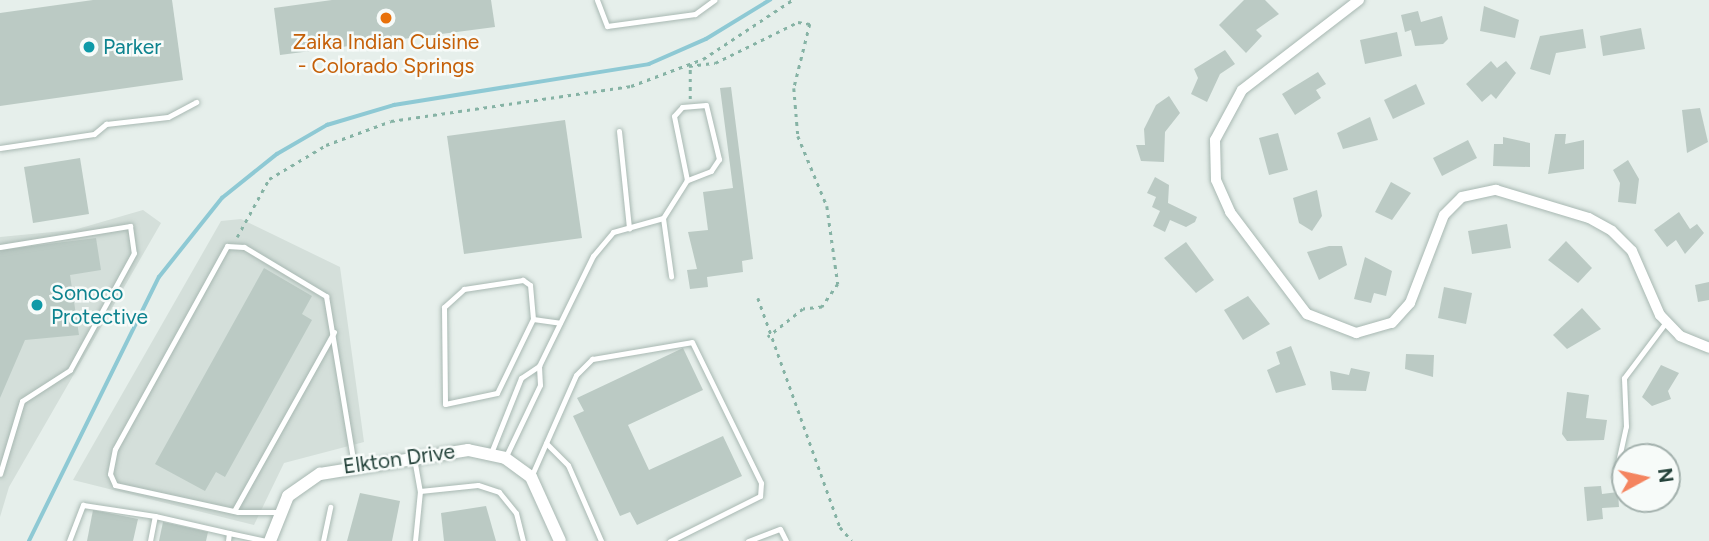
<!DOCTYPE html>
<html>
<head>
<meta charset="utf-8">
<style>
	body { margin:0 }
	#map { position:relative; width:1709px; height:541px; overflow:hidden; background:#e6efeb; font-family:Figtree,sans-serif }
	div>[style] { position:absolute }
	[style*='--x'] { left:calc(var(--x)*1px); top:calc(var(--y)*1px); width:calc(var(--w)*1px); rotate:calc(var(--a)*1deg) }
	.built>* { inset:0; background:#d4dfda }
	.stream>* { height:3.5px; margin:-1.75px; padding:0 1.75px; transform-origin:1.75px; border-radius:1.75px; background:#8ec9d4 }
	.building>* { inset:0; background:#bbcac4 }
	.path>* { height:2.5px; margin-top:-1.25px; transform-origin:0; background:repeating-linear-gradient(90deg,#86b3a5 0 3.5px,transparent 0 8.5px) }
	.roads { filter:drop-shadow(0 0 2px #a8b8b2) drop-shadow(0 0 2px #a8b8b2) }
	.service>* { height:5px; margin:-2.5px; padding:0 2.5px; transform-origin:2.5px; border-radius:2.5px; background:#fff }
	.minor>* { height:10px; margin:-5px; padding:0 5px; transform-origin:5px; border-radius:5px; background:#fff }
	.tertiary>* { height:12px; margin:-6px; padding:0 6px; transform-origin:6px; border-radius:6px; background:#fff }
	.dots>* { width:19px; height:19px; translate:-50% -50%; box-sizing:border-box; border:4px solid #f7fbf9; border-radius:50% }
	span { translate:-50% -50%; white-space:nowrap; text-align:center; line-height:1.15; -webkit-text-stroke:5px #f7fbf9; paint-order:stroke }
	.food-label { font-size:21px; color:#c56008 }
	.culture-label { font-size:21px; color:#0d838f }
	.left { translate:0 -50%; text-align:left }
	.street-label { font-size:21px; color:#24423a }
	.north { position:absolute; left:1611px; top:443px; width:70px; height:70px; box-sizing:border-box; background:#f7fbf9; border:2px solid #a3b1ad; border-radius:50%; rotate:82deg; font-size:19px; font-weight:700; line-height:28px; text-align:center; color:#24423a }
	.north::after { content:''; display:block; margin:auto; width:24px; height:32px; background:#f4845f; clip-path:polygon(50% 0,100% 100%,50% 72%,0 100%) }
</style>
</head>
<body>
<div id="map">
	<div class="built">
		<div style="clip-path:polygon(143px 210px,161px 223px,9px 487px,0 517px,0 237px,74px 230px)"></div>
		<div style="clip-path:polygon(241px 219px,340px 267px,364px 442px,284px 463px,254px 525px,73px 480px,221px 221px)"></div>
	</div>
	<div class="stream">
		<div style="--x:29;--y:541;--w:294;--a:-63.8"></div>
		<div style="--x:159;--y:277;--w:101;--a:-51.4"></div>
		<div style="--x:222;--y:198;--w:70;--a:-38.7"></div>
		<div style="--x:277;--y:154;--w:58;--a:-30.1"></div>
		<div style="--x:327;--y:125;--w:70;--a:-16.6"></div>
		<div style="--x:394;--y:105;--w:258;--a:-9.1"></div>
		<div style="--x:649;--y:64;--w:62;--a:-23.7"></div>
		<div style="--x:706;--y:39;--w:75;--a:-31.4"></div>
	</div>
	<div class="building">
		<div style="clip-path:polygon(93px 0,172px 0,183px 80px,0 106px,0 13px)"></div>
		<div style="clip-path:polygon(332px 0,491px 0,495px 27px,280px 55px,274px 8px)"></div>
		<div style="clip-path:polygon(1244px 0,1265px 0,1279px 14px,1256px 30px,1262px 36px,1246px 53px,1219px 25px)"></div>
		<div style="clip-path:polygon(1484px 6px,1519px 20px,1515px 38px,1480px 31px)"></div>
		<div style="clip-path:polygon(1418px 11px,1421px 22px,1442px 16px,1448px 39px,1443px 44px,1415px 46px,1411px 30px,1405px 32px,1401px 15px)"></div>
		<div style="clip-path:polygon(1641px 28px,1645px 49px,1603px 56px,1600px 36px)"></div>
		<div style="clip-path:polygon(1583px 29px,1586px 48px,1556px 53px,1550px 75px,1530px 69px,1540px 36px)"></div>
		<div style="clip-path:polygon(1397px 32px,1402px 56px,1365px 64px,1360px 40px)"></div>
		<div style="clip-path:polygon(1225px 50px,1235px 64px,1220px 74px,1207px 102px,1191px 94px,1198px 78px,1194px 69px)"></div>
		<div style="clip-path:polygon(1491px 61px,1497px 68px,1506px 61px,1516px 73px,1496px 99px,1491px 94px,1482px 102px,1466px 84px)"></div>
		<div style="clip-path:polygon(1318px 72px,1326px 84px,1316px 90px,1321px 98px,1295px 115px,1282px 94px)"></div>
		<div style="clip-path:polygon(1416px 84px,1425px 104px,1393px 119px,1384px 100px)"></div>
		<div style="clip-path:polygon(731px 87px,753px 259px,742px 261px,743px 272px,707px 277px,708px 287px,690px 289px,687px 270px,697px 269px,688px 232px,708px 230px,703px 192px,733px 188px,720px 88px)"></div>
		<div style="clip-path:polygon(1169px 96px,1180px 113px,1165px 132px,1164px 162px,1141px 161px,1136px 145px,1145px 145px,1144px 129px,1156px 105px)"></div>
		<div style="clip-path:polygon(1700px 108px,1708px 142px,1687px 153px,1682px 110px)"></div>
		<div style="clip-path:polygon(1370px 117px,1378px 140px,1343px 149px,1337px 133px)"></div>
		<div style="clip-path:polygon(565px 120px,582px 238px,464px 254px,447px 136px)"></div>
		<div style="clip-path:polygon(1278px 133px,1288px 170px,1269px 175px,1259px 138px)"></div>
		<div style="clip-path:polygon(1555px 134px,1566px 134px,1565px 144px,1584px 140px,1584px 169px,1548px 174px)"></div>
		<div style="clip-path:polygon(1503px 137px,1530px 143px,1530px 167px,1493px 166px,1494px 144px,1503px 144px)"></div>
		<div style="clip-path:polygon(1468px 140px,1477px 158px,1442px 176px,1433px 158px)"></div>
		<div style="clip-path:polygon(80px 158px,89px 214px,33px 223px,24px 167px)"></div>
		<div style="clip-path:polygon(1628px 160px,1639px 179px,1636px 204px,1618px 202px,1620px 183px,1613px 170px)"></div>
		<div style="clip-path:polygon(1155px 177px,1169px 185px,1168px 203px,1197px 217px,1195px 222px,1186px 227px,1170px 220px,1165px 232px,1153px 226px,1160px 211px,1152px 207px,1156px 197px,1147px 193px)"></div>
		<div style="clip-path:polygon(1391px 182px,1411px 193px,1392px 220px,1375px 212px)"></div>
		<div style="clip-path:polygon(1317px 190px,1322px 216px,1312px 231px,1299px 223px,1293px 198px)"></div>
		<div style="clip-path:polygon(1679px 212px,1690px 229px,1697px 224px,1704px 233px,1685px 254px,1676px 240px,1667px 247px,1654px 230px)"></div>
		<div style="clip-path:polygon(1507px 224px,1511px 248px,1472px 254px,1468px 231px)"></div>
		<div style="clip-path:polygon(96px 238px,101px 270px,70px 275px,79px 335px,25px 340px,0 398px,0 250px)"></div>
		<div style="clip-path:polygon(1566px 241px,1592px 268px,1578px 283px,1548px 260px)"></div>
		<div style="clip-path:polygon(1186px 242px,1214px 280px,1196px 293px,1164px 258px)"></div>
		<div style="clip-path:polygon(1329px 246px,1342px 246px,1347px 265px,1319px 280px,1307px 252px)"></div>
		<div style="clip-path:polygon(1365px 257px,1392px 271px,1386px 296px,1374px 293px,1371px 303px,1354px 299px)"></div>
		<div style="clip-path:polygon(264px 268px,312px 296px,302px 314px,312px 320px,225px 477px,216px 472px,205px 491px,155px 464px)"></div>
		<div style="clip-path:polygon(1709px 282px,1709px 300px,1698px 302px,1695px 285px)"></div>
		<div style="clip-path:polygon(1444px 287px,1472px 293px,1466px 324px,1438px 318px)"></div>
		<div style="clip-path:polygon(1248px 296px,1270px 324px,1243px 340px,1224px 310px)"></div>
		<div style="clip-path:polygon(1582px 308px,1601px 329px,1567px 349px,1553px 335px)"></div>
		<div style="clip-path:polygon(1291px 346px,1306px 385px,1276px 393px,1267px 370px,1280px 364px,1276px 352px)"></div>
		<div style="clip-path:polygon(683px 348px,703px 390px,628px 425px,649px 470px,723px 436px,742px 476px,637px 525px,630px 512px,620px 516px,573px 416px,584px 411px,577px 398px)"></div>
		<div style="clip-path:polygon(1406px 354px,1434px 355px,1433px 377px,1405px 369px)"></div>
		<div style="clip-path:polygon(1661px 365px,1679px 373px,1668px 391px,1671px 399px,1652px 406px,1642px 397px)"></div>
		<div style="clip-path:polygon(1351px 368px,1370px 372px,1366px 391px,1332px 390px,1330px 371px,1349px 375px)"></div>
		<div style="clip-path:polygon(1567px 392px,1589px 395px,1586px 418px,1607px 420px,1604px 440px,1567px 441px,1562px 434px)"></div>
		<div style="clip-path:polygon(1601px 486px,1602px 494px,1618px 492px,1619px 507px,1602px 508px,1603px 519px,1587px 521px,1584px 487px)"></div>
		<div style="clip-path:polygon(360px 493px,400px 501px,392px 541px,347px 541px)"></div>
		<div style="clip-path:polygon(486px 506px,496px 541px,444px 541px,441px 513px)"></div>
		<div style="clip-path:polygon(93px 510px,138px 519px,133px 541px,87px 541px)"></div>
		<div style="clip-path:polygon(163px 522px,208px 532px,206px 541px,159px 541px)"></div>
	</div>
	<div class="path">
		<div style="--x:689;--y:66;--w:26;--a:-7"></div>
		<div style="--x:715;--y:63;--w:93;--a:-26.3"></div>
		<div style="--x:798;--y:22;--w:12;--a:9"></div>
		<div style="--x:810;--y:24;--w:66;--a:104"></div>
		<div style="--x:794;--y:88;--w:48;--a:85.2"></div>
		<div style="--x:798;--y:136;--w:76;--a:67.5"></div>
		<div style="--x:827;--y:206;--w:79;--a:82"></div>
		<div style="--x:838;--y:284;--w:28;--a:125"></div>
		<div style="--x:822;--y:307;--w:19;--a:174"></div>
		<div style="--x:803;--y:309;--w:45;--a:141.3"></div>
		<div style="--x:690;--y:99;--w:35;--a:-90"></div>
		<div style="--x:237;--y:237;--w:66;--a:-61.1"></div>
		<div style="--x:269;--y:179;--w:66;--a:-30.8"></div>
		<div style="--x:326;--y:145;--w:69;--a:-20.3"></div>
		<div style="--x:391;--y:121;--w:243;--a:-8.3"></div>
		<div style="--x:631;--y:86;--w:77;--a:-20.6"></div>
		<div style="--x:703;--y:59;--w:107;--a:-33.5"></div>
		<div style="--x:758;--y:298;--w:243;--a:70.3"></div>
		<div style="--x:840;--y:527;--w:18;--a:49"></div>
	</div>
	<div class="roads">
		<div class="service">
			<div style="--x:597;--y:0;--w:28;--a:69"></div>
			<div style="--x:607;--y:26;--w:89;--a:-7.8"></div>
			<div style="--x:695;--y:14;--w:24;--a:-36"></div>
			<div style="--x:619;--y:131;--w:98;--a:84.1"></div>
			<div style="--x:0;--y:148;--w:95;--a:-8.5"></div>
			<div style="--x:94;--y:134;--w:16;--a:-40"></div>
			<div style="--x:106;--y:124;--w:62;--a:-6.4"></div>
			<div style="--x:168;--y:117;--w:32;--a:-28"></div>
			<div style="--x:663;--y:218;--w:59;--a:82.1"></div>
			<div style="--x:0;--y:247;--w:132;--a:-9.2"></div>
			<div style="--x:130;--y:226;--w:27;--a:82"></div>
			<div style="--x:134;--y:253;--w:133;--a:118.7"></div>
			<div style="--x:70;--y:370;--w:57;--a:147.1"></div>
			<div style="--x:22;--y:401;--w:76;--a:106.8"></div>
			<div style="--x:533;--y:319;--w:34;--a:-95"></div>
			<div style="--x:530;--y:285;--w:9;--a:-144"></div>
			<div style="--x:523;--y:280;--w:60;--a:171.3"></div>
			<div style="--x:464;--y:289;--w:27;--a:138"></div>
			<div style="--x:444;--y:307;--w:97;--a:89.4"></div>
			<div style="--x:445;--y:404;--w:53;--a:-11.9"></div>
			<div style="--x:497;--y:393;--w:82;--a:-64.1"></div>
			<div style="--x:533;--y:319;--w:27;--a:8"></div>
			<div style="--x:539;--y:366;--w:123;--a:-63.9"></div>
			<div style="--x:593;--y:256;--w:31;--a:-50"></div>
			<div style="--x:613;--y:232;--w:52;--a:-15.6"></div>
			<div style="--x:663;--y:218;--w:45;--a:-57.7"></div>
			<div style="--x:687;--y:180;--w:65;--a:-101.5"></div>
			<div style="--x:674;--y:116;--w:12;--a:-48"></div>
			<div style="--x:682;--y:107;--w:24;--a:-5"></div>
			<div style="--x:706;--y:105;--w:56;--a:76.5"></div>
			<div style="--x:719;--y:159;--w:14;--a:124"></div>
			<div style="--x:711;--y:171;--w:26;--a:159"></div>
			<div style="--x:546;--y:443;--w:31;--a:45"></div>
			<div style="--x:568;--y:465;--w:83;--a:66.5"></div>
			<div style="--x:491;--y:453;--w:81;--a:-68.2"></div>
			<div style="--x:521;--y:378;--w:22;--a:-34"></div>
			<div style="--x:539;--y:366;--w:19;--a:87"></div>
			<div style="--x:540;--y:385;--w:81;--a:115.6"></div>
			<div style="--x:414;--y:458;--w:34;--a:80"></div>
			<div style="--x:420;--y:491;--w:50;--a:95.7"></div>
			<div style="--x:1615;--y:476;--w:51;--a:-77.6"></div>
			<div style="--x:1626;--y:426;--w:48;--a:-92.4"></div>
			<div style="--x:1624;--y:378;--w:70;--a:-53.1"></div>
			<div style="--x:531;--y:477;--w:111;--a:-66.2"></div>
			<div style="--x:576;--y:375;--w:23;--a:-45"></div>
			<div style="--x:592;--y:359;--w:101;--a:-9.6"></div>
			<div style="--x:692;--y:342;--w:157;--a:63.9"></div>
			<div style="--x:761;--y:483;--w:13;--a:94"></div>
			<div style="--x:760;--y:496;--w:101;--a:153.4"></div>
			<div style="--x:420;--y:491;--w:58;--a:-5.9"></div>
			<div style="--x:478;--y:485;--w:22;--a:18"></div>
			<div style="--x:499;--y:492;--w:27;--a:51"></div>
			<div style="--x:516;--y:513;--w:29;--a:76"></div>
			<div style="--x:234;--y:511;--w:205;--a:-60.8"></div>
			<div style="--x:279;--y:512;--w:41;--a:180"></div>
			<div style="--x:238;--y:512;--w:126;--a:-167.6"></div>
			<div style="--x:115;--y:485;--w:12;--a:-114"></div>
			<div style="--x:110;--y:474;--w:25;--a:-79"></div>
			<div style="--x:115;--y:449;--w:232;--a:-61.1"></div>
			<div style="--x:227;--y:246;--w:17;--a:3"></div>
			<div style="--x:244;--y:247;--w:96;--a:30.9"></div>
			<div style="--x:326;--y:296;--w:172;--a:80.6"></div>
			<div style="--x:69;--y:541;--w:39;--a:-69"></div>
			<div style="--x:83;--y:505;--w:73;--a:8.7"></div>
			<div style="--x:150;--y:541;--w:25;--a:-79"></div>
			<div style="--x:155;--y:516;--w:76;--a:12.9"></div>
			<div style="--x:228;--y:541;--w:8;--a:-83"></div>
			<div style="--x:229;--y:533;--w:39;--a:12"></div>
			<div style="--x:323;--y:541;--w:35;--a:-78"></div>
			<div style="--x:748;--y:541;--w:34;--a:-21"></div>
			<div style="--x:780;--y:529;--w:13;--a:63"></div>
		</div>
		<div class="minor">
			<div style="--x:1359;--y:0;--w:148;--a:142.4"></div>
			<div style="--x:1242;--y:90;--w:57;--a:118.4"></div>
			<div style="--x:1215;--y:140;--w:40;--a:88.6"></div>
			<div style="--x:1216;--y:180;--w:35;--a:66"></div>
			<div style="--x:1230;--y:212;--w:128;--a:53"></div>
			<div style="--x:1307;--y:314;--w:53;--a:21.2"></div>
			<div style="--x:1356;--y:333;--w:37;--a:-16"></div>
			<div style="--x:1392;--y:323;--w:27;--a:-48"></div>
			<div style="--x:1410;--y:303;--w:94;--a:-68.9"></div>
			<div style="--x:1444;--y:215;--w:25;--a:-45"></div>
			<div style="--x:1462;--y:197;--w:35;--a:-12"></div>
			<div style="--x:1496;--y:190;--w:97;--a:16.8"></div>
			<div style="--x:1589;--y:218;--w:26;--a:29"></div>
			<div style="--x:1612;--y:231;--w:28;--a:45"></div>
			<div style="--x:1632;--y:251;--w:70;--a:66.4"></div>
			<div style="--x:1660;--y:315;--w:29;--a:46"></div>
			<div style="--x:1680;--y:336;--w:31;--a:22"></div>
		</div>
		<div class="tertiary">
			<div style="--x:270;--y:541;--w:48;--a:-68.2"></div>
			<div style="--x:288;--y:496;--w:39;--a:-35"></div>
			<div style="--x:320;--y:474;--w:150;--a:-9.2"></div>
			<div style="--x:468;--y:450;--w:38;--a:12"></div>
			<div style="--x:505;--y:458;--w:32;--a:36"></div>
			<div style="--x:531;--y:477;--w:70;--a:65.6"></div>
		</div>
	</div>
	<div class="dots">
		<div style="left:386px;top:18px;background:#e8710a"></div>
		<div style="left:89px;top:47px;background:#0f9aa8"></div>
		<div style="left:37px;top:305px;background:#0f9aa8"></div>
	</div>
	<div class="food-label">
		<span style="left:386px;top:54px">Zaika Indian Cuisine<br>- Colorado Springs</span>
	</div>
	<div class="culture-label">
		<span class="left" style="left:103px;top:47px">Parker</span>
		<span class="left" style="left:51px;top:305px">Sonoco<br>Protective</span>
	</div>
	<div class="street-label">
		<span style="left:399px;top:459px;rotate:-8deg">Elkton Drive</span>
	</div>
	<div class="north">N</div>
</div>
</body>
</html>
